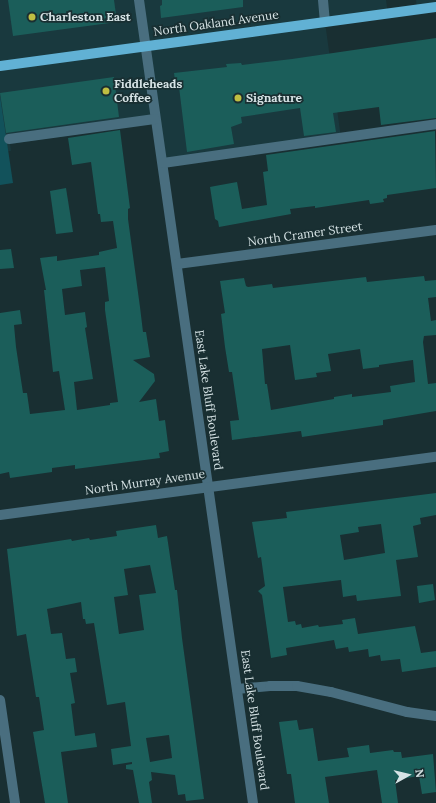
<!DOCTYPE html>
<html>
<head>
<meta charset="utf-8">
<style>
	body { margin:0 }
	#map { position:relative; width:436px; height:803px; overflow:hidden; background:#192f32; font-family:Lora,serif }
	div>[style] { position:absolute }
	[style*='--x'] { left:calc(var(--x)*1px); top:calc(var(--y)*1px); width:calc(var(--w)*1px); rotate:calc(var(--a)*1deg) }
	.built>* { inset:0; background:#19393e }
	.green>* { inset:0; background:#12525b }
	.building>* { inset:0; background:#1b5e5a }
	.minor>* { height:10px; margin:-5px; padding:0 5px; transform-origin:5px; border-radius:5px; background:#496e7f }
	.major>* { height:10px; margin:-5px; padding:0 5px; transform-origin:5px; border-radius:5px; background:#61b1d4 }
	.dots>* { width:11px; height:11px; translate:-50% -50%; box-sizing:border-box; border:2px solid #192f32; border-radius:50% }
	span { translate:-50% -50%; white-space:nowrap; text-align:center; line-height:1.15; -webkit-text-stroke:3.5px #192f32; paint-order:stroke }
	.poi-label { font-size:12px; color:#d6e3e5; font-weight:700 }
	.left { translate:0 -50%; text-align:left }
	.street-label { font-size:12px; color:#d6e3e5 }
	.north { position:absolute; left:388px; top:755px; width:40px; height:40px; -webkit-text-stroke:3px #192f32; paint-order:stroke; rotate:82deg; font-size:11px; font-weight:700; line-height:16px; text-align:center; color:#d6e3e5 }
	.north::after { content:''; display:block; margin:auto; width:14px; height:18px; background:#d6e3e5; clip-path:polygon(50% 0,100% 100%,50% 72%,0 100%) }
</style>
</head>
<body>
<div id="map">
	<div class="built">
		<div style="clip-path:polygon(0 0,386px 0,388px 14px,325px 22px,341px 138px,163px 163px,156px 123px,10px 144px,11px 151px,0 152px)"></div>
		<div style="clip-path:polygon(416px 0,436px 0,436px 7px,417px 10px)"></div>
	</div>
	<div class="green">
		<div style="clip-path:polygon(0 96px,13px 183px,0 185px)"></div>
	</div>
	<div class="building">
		<div style="clip-path:polygon(8px 0,114px 0,117px 22px,13px 36px)"></div>
		<div style="clip-path:polygon(162px 0,243px 0,243px 7px,161px 18px,160px 6px,162px 5px)"></div>
		<div style="clip-path:polygon(436px 38px,436px 118px,381px 125px,379px 107px,333px 113px,336px 132px,304px 136px,300px 108px,241px 117px,242px 123px,231px 127px,234px 144px,187px 152px,179px 87px,176px 88px,174px 73px,227px 67px,226px 64px,241px 63px,242px 65px,292px 59px)"></div>
		<div style="clip-path:polygon(114px 77px,119px 117px,6px 133px,0 93px)"></div>
		<div style="clip-path:polygon(evenodd,120px 130px,130px 208px,128px 209px,128px 219px,140px 307px,143px 332px,146px 332px,150px 357px,133px 360px,154px 374px,155px 381px,139px 402px,156px 399px,159px 421px,165px 420px,169px 451px,159px 453px,160px 458px,75px 469px,75px 465px,52px 468px,52px 472px,10px 478px,9px 472px,0 474px,0 313px,20px 310px,22px 324px,14px 325px,16px 347px,23px 393px,27px 393px,30px 414px,65px 410px,59px 371px,53px 372px,44px 290px,46px 290px,40px 258px,57px 256px,57px 261px,99px 255px,99px 252px,117px 248px,113px 221px,101px 222px,100px 214px,98px 214px,91px 162px,72px 165px,68px 138px,120px 130px,105px 267px,109px 301px,105px 302px,105px 310px,118px 402px,110px 403px,110px 405px,77px 410px,74px 382px,93px 379px,85px 328px,87px 327px,85px 312px,65px 315px,62px 289px,82px 286px,80px 270px,105px 267px)"></div>
		<div style="clip-path:polygon(435px 131px,436px 188px,387px 195px,387px 198px,383px 199px,384px 202px,370px 204px,369px 200px,315px 208px,315px 206px,290px 209px,291px 214px,219px 227px,218px 221px,215px 219px,210px 187px,215px 186px,237px 182px,242px 209px,267px 205px,263px 172px,268px 171px,266px 155px)"></div>
		<div style="clip-path:polygon(66px 188px,73px 232px,56px 234px,50px 191px)"></div>
		<div style="clip-path:polygon(11px 249px,14px 268px,0 269px,0 250px)"></div>
		<div style="clip-path:polygon(evenodd,424px 276px,425px 281px,436px 280px,436px 297px,428px 298px,431px 321px,436px 320px,436px 335px,424px 336px,423px 342px,428px 384px,436px 383px,436px 411px,383px 420px,383px 425px,302px 437px,301px 431px,232px 440px,230px 421px,239px 420px,232px 372px,229px 372px,225px 347px,221px 314px,225px 313px,220px 281px,244px 278px,246px 286px,248px 287px,272px 284px,273px 288px,366px 277px,367px 282px,424px 276px,290px 345px,295px 380px,317px 377px,316px 373px,331px 371px,328px 354px,360px 349px,363px 369px,379px 367px,379px 365px,413px 360px,415px 382px,390px 386px,391px 392px,352px 397px,352px 394px,334px 397px,334px 399px,271px 410px,267px 384px,265px 384px,262px 349px,290px 345px)"></div>
		<div style="clip-path:polygon(evenodd,436px 493px,436px 515px,420px 518px,421px 524px,413px 526px,418px 557px,396px 560px,401px 596px,357px 601px,356px 595px,343px 597px,341px 580px,283px 587px,288px 622px,295px 621px,296px 625px,301px 624px,302px 628px,318px 625px,319px 627px,343px 624px,342px 620px,355px 618px,358px 634px,415px 626px,421px 653px,436px 651px,436px 667px,402px 672px,400px 659px,381px 661px,380px 655px,369px 657px,368px 649px,349px 652px,348px 647px,336px 649px,334px 640px,286px 648px,287px 655px,271px 658px,262px 595px,258px 591px,265px 586px,261px 557px,258px 558px,252px 522px,287px 518px,286px 512px,436px 493px,381px 524px,385px 553px,344px 560px,340px 535px,359px 532px,358px 527px,381px 524px)"></div>
		<div style="clip-path:polygon(evenodd,156px 525px,158px 538px,167px 536px,175px 590px,177px 590px,182px 638px,204px 799px,186px 801px,185px 794px,178px 795px,175px 775px,151px 772px,152px 780px,149px 782px,152px 803px,139px 803px,133px 770px,126px 769px,126px 765px,132px 764px,132px 762px,113px 765px,111px 749px,131px 746px,125px 702px,107px 705px,94px 623px,86px 624px,85px 619px,83px 619px,81px 602px,47px 609px,51px 634px,62px 633px,66px 659px,75px 658px,77px 672px,70px 673px,75px 703px,71px 704px,75px 736px,95px 733px,97px 747px,61px 752px,68px 803px,45px 803px,33px 732px,44px 730px,39px 697px,36px 697px,26px 634px,17px 636px,7px 549px,71px 539px,72px 541px,89px 538px,90px 540px,117px 536px,116px 531px,156px 525px,150px 565px,156px 593px,139px 595px,144px 630px,119px 634px,114px 597px,128px 595px,124px 569px,150px 565px,156px 525px,169px 735px,172px 758px,150px 762px,146px 738px,169px 735px)"></div>
		<div style="clip-path:polygon(433px 584px,435px 600px,419px 603px,417px 586px)"></div>
		<div style="clip-path:polygon(297px 720px,299px 730px,313px 728px,318px 761px,349px 757px,347px 748px,369px 745px,370px 753px,393px 750px,394px 752px,401px 752px,402px 758px,433px 754px,436px 792px,422px 794px,419px 776px,395px 780px,398px 803px,382px 803px,377px 770px,325px 777px,329px 803px,295px 803px,291px 774px,287px 774px,279px 722px)"></div>
	</div>
	<div class="minor">
		<div style="--x:139;--y:0;--w:811;--a:81.92"></div>
		<div style="--x:323;--y:0;--w:22;--a:85"></div>
		<div style="--x:9;--y:139;--w:147;--a:-7.8"></div>
		<div style="--x:163;--y:163;--w:276;--a:-8.1"></div>
		<div style="--x:177;--y:264;--w:261;--a:-7.5"></div>
		<div style="--x:0;--y:515;--w:440;--a:-7.6"></div>
		<div style="--x:237;--y:689;--w:33;--a:-5"></div>
		<div style="--x:270;--y:686;--w:27;--a:0"></div>
		<div style="--x:297;--y:686;--w:35;--a:10"></div>
		<div style="--x:331;--y:692;--w:79;--a:14.7"></div>
		<div style="--x:407;--y:712;--w:29;--a:8"></div>
		<div style="--x:0;--y:700;--w:104;--a:81.7"></div>
	</div>
	<div class="major">
		<div style="--x:0;--y:66;--w:440;--a:-7.7"></div>
	</div>
	<div class="dots">
		<div style="left:32px;top:17px;background:#bfbe42"></div>
		<div style="left:106px;top:91px;background:#bfbe42"></div>
		<div style="left:238px;top:98px;background:#bfbe42"></div>
	</div>
	<div class="poi-label">
		<span class="left" style="left:40px;top:17px">Charleston East</span>
		<span class="left" style="left:114px;top:91px">Fiddleheads<br>Coffee</span>
		<span class="left" style="left:246px;top:98px">Signature</span>
	</div>
	<div class="street-label">
		<span style="left:216px;top:23px;rotate:-8deg">North Oakland Avenue</span>
		<span style="left:305px;top:234px;rotate:-8deg">North Cramer Street</span>
		<span style="left:209px;top:400px;rotate:82deg">East Lake Bluff Boulevard</span>
		<span style="left:145px;top:482px;rotate:-8deg">North Murray Avenue</span>
		<span style="left:255px;top:720px;rotate:82deg">East Lake Bluff Boulevard</span>
	</div>
	<div class="north">N</div>
</div>
</body>
</html>
